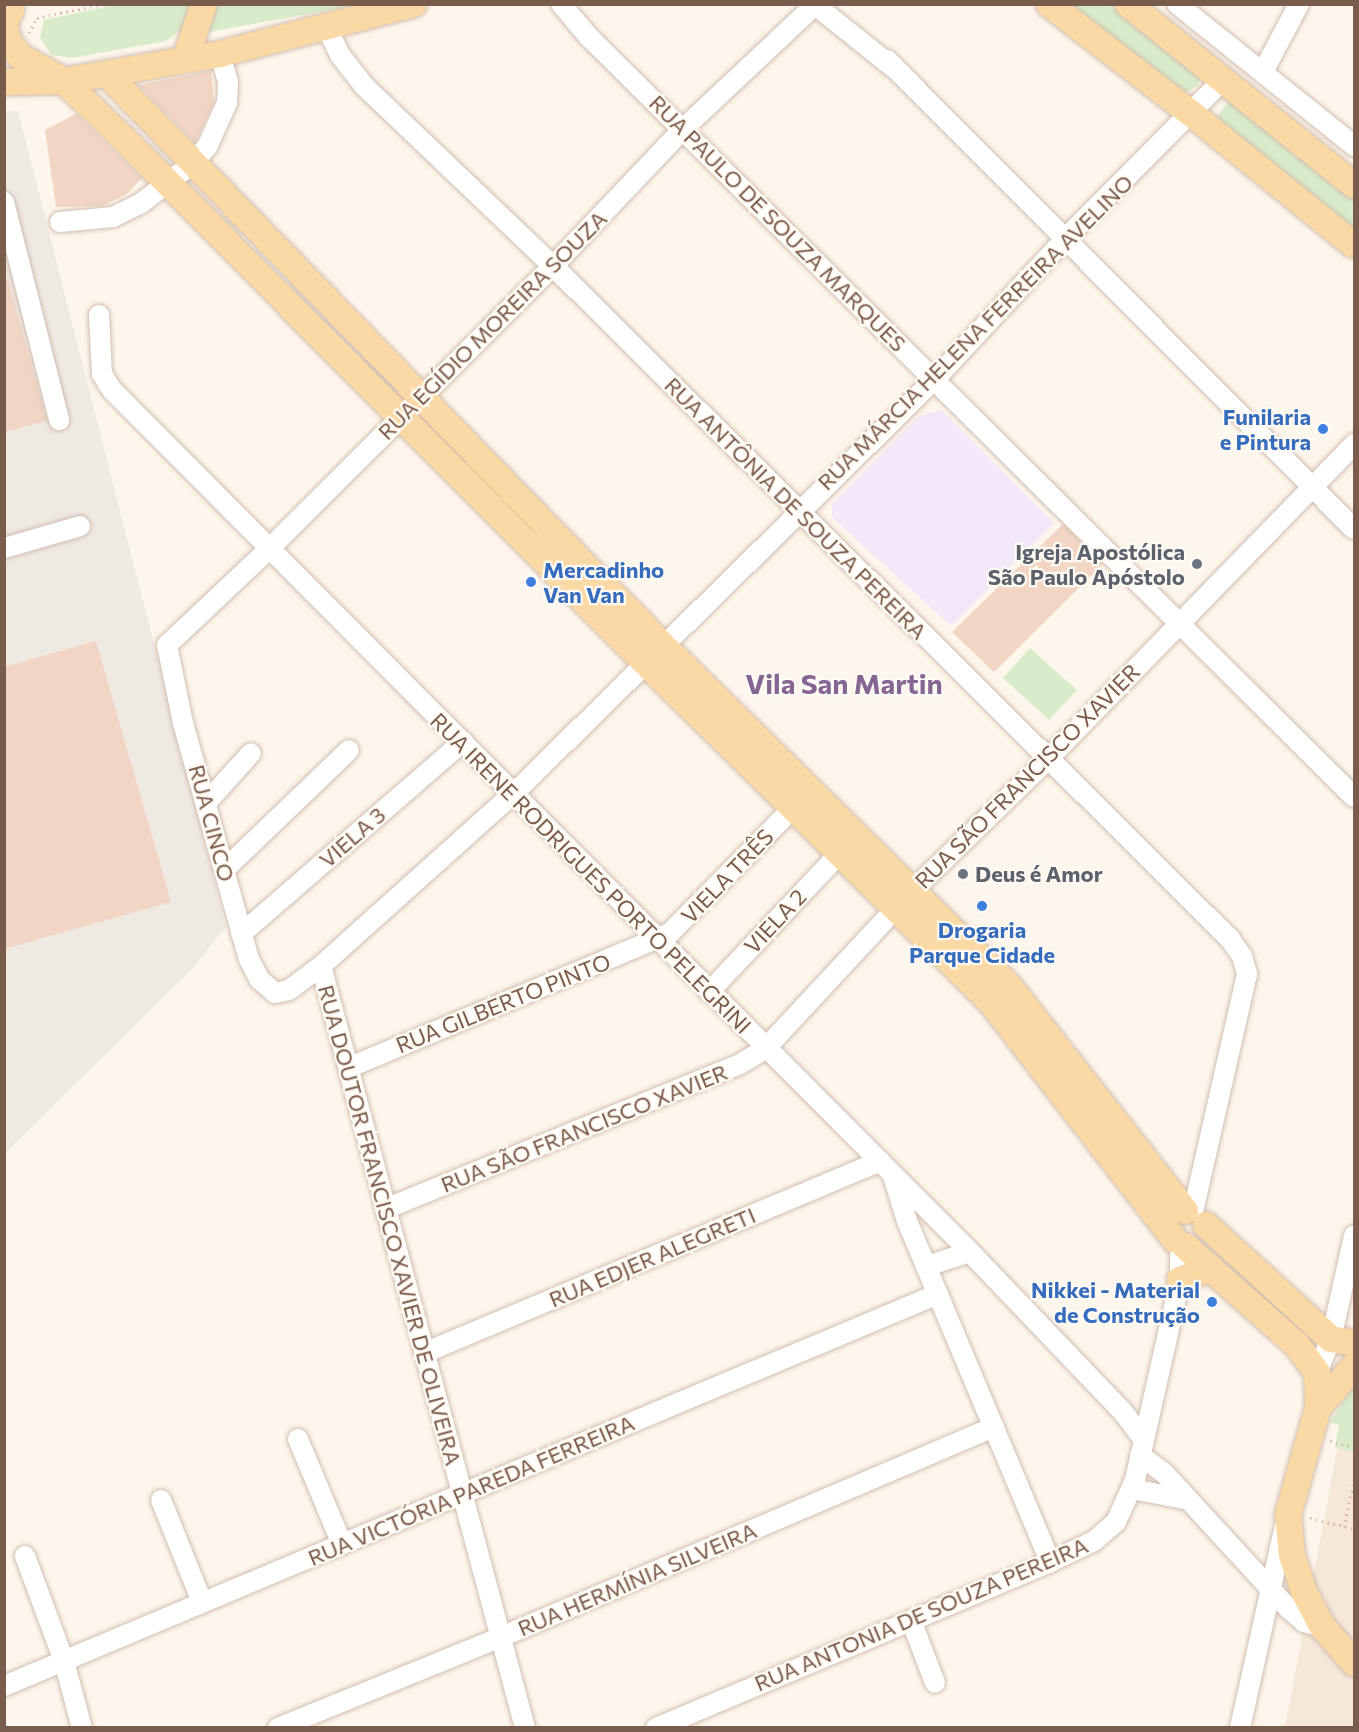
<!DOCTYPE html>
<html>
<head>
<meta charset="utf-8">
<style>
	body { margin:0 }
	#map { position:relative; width:1359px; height:1732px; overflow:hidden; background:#fdf6ec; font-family:Commissioner,sans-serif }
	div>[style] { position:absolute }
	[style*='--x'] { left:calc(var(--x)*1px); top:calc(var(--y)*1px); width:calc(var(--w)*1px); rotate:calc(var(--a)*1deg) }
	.residential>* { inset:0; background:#f5e8da }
	.industrial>* { inset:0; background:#efe9e4 }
	.education>* { inset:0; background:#f3e8fa }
	.green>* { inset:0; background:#d8ecc9 }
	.building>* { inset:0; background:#f3d5c3 }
	.path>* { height:3px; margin-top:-1.5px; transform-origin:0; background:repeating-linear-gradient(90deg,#d9b8a5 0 1.5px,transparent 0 6px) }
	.roads { filter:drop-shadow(0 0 2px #d1beb0) drop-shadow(0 0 2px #d1beb0) }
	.minor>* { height:20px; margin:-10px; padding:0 10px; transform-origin:10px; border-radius:10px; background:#fff }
	.major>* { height:26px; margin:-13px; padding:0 13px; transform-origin:13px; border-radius:13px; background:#fbd9a5 }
	.dots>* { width:16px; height:16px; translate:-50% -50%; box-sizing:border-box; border:3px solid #fffaf3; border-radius:50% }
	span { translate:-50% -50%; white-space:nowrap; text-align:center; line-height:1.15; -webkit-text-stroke:4.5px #fffaf3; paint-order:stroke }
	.street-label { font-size:22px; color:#7a5c4d }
	.shop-label { font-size:22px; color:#366cbe; font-weight:700 }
	.right { translate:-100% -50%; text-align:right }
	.left { translate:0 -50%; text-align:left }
	.worship-label { font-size:22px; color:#5b616d; font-weight:700 }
	.district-label { font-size:28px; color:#846695; font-weight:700 }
	.frame { position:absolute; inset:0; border:6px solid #7a5c4d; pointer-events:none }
</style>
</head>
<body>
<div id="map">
	<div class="residential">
		<div style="clip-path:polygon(1354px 1359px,1354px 1727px,1285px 1727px)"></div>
	</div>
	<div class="industrial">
		<div style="clip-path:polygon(18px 111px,226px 927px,190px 971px,5px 1153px,4px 112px)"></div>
	</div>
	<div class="education">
		<div style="clip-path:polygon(942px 410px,1054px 523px,951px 626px,832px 517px,832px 504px,919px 416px)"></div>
	</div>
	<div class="green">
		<div style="clip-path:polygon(114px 5px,191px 5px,186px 26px,166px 41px,72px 58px,52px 55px,40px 38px,44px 20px)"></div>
		<div style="clip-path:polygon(216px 5px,358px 5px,209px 32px)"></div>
		<div style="clip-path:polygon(1057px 5px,1119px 5px,1202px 74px,1198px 85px,1186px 93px)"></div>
		<div style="clip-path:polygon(1233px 96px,1354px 192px,1354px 229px,1216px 118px)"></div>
		<div style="clip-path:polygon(1030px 648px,1077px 690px,1049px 720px,1003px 678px)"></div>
		<div style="clip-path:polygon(1354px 1383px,1354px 1452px,1335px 1447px,1339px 1424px,1330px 1423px)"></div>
	</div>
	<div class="building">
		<div style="clip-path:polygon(211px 71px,214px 103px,195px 143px,139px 85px)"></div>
		<div style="clip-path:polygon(76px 114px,142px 178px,128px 193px,103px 206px,56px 207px,45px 130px)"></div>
		<div style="clip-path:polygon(8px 280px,47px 421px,4px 432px,4px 281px)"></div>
		<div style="clip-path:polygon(1063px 524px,1103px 564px,994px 672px,952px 632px)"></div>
		<div style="clip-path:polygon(96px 641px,171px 902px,4px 949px,4px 667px)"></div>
	</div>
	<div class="path">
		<div style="--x:29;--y:33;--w:17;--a:-62"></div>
		<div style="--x:37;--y:18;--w:67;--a:-12"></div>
		<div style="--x:1330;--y:1441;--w:25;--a:14"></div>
		<div style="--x:1310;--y:1518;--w:45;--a:14"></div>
		<div style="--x:1344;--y:1527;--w:48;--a:-78"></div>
	</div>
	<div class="roads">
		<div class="minor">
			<div style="--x:561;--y:4;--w:42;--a:49.8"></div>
			<div style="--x:588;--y:36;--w:1080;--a:44.81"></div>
			<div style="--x:1177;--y:4;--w:227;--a:38.7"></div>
			<div style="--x:325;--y:24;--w:34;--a:64"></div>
			<div style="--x:340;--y:55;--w:39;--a:52"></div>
			<div style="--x:364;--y:86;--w:261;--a:43.6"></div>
			<div style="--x:553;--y:266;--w:955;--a:44.83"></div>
			<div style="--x:1230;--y:939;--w:21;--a:55"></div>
			<div style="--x:1242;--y:956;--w:19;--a:74"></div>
			<div style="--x:1247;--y:974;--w:243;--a:102.8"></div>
			<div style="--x:887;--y:60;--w:662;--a:45.12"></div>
			<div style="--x:895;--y:69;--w:102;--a:-141.3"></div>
			<div style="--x:815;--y:5;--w:180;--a:136.8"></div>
			<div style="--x:684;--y:128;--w:190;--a:133.5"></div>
			<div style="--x:553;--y:266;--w:401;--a:135.1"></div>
			<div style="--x:269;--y:549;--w:140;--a:136.7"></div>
			<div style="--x:167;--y:645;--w:80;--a:78.4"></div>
			<div style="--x:183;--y:723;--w:245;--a:74.4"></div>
			<div style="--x:249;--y:959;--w:22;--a:63"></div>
			<div style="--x:259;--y:979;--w:21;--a:41"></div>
			<div style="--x:275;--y:993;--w:14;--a:-12"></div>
			<div style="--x:289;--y:990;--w:40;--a:-37"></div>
			<div style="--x:321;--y:966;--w:258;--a:-41.9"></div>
			<div style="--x:513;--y:794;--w:592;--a:-44.52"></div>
			<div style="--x:935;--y:379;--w:192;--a:-47.1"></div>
			<div style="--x:1066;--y:238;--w:223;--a:-45.2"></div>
			<div style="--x:1264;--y:70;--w:75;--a:-62.1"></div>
			<div style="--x:4;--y:202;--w:225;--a:75.8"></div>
			<div style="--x:60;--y:222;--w:53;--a:-5.4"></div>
			<div style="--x:113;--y:217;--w:30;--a:-26"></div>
			<div style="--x:140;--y:204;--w:66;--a:-37.6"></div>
			<div style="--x:192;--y:164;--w:23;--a:-49"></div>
			<div style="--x:207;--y:147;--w:48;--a:-65.6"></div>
			<div style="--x:227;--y:103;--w:21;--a:-87"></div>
			<div style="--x:228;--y:82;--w:29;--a:-106"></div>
			<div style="--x:99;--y:315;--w:59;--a:87.1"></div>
			<div style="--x:102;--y:374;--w:19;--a:58"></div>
			<div style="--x:112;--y:390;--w:1216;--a:45.13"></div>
			<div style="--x:970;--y:1252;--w:221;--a:46.3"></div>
			<div style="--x:1123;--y:1412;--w:31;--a:53"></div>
			<div style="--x:4;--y:548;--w:79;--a:-16.1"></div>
			<div style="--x:208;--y:801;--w:64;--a:-48.1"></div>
			<div style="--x:224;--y:870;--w:173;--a:-43.8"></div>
			<div style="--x:241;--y:934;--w:294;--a:-40.9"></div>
			<div style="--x:321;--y:966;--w:789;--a:75.01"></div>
			<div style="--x:709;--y:992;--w:194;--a:-46.7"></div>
			<div style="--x:350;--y:1067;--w:347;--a:-22.7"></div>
			<div style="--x:670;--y:933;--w:178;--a:-45.5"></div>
			<div style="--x:894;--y:1179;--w:44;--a:72.8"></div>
			<div style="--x:907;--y:1221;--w:370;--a:67.2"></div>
			<div style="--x:385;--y:1209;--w:383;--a:-22.2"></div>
			<div style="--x:740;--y:1064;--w:29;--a:-31"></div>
			<div style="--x:765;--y:1049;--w:217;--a:-47.1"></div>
			<div style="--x:913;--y:890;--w:187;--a:-44.1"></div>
			<div style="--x:1047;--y:760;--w:441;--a:-45.8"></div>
			<div style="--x:927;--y:1266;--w:45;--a:-18"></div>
			<div style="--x:424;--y:1353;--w:495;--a:-22.8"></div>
			<div style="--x:1317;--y:1373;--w:37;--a:-68"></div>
			<div style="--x:1331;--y:1339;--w:106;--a:-77.4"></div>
			<div style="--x:298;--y:1439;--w:114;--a:67.3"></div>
			<div style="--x:1140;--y:1455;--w:30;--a:37"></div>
			<div style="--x:1164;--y:1473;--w:185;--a:47.4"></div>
			<div style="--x:1289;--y:1609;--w:20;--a:41"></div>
			<div style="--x:1304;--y:1622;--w:20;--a:15"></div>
			<div style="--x:1132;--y:1489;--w:53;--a:10.9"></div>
			<div style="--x:161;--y:1500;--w:110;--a:68.1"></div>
			<div style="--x:25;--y:1556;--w:112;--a:69.6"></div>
			<div style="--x:64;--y:1661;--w:69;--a:75"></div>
			<div style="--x:911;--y:1620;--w:67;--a:69.1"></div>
			<div style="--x:4;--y:1686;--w:1013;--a:-22.77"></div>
			<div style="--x:278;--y:1728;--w:241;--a:-22.2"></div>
			<div style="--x:501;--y:1637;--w:536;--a:-23.07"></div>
			<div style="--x:656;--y:1728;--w:428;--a:-22.8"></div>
			<div style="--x:1050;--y:1562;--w:49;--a:-25.5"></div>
			<div style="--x:1094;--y:1541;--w:29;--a:-41"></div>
			<div style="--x:1116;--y:1522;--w:46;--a:-65.7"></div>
			<div style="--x:1135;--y:1480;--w:205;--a:-77.3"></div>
			<div style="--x:1180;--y:1280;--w:36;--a:-90"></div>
			<div style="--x:1240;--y:1728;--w:208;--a:-77.5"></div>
		</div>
		<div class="major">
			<div style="--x:1049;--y:4;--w:180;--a:37.6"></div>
			<div style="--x:1192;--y:114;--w:208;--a:39"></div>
			<div style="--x:1128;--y:4;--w:290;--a:38.7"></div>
			<div style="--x:11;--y:10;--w:15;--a:118"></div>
			<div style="--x:4;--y:23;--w:21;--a:76"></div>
			<div style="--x:9;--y:43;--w:18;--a:49"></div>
			<div style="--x:21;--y:57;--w:49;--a:29.2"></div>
			<div style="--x:64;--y:81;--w:95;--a:44.1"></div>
			<div style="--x:132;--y:147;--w:730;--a:45.11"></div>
			<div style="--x:647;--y:664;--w:484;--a:44.5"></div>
			<div style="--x:992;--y:1003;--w:299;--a:52.3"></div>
			<div style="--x:185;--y:60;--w:59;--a:-71.3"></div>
			<div style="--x:107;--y:74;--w:798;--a:45.81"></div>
			<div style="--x:663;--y:646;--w:484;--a:44.5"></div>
			<div style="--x:1008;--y:985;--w:287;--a:51.9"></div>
			<div style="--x:4;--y:82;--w:60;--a:-1"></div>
			<div style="--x:64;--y:81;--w:158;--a:-9.8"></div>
			<div style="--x:220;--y:54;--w:200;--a:-14.5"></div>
			<div style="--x:1206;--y:1225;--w:169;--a:42.4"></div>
			<div style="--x:1331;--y:1339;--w:23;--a:10"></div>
			<div style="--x:1185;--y:1246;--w:149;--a:41.5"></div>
			<div style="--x:1297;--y:1345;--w:34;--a:54"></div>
			<div style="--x:1317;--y:1373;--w:35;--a:88"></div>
			<div style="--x:1180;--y:1280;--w:33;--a:-21"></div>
			<div style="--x:1354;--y:1366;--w:55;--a:130.6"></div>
			<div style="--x:1318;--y:1408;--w:111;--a:105.7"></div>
			<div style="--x:1288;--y:1515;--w:40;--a:84.3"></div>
			<div style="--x:1292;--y:1555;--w:39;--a:72"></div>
			<div style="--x:1304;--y:1592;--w:40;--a:62"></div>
			<div style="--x:1323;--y:1627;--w:48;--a:49.3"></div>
		</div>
	</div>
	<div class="dots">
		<div style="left:1323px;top:429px;background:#3f7fe0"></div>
		<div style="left:1197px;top:564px;background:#6b7280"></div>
		<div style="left:531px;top:582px;background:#3f7fe0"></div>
		<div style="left:963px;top:874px;background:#6b7280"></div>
		<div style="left:982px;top:906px;background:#3f7fe0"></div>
		<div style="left:1212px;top:1302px;background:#3f7fe0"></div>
	</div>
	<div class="street-label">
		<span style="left:778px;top:223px;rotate:45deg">RUA PAULO DE SOUZA MARQUES</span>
		<span style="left:492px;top:325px;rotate:-45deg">RUA EGÍDIO MOREIRA SOUZA</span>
		<span style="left:975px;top:332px;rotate:-45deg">RUA MÁRCIA HELENA FERREIRA AVELINO</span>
		<span style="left:796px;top:508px;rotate:45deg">RUA ANTÔNIA DE SOUZA PEREIRA</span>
		<span style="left:1027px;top:776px;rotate:-45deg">RUA SÃO FRANCISCO XAVIER</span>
		<span style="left:212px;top:823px;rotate:75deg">RUA CINCO</span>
		<span style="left:352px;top:837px;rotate:-41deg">VIELA 3</span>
		<span style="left:591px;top:873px;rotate:45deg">RUA IRENE RODRIGUES PORTO PELEGRINI</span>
		<span style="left:727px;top:876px;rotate:-46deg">VIELA TRÊS</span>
		<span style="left:775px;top:921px;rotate:-47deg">VIELA 2</span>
		<span style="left:503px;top:1003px;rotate:-22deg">RUA GILBERTO PINTO</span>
		<span style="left:584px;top:1128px;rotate:-22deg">RUA SÃO FRANCISCO XAVIER</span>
		<span style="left:390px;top:1225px;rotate:75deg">RUA DOUTOR FRANCISCO XAVIER DE OLIVEIRA</span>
		<span style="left:652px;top:1257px;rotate:-23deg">RUA EDJER ALEGRETI</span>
		<span style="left:471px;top:1490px;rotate:-23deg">RUA VICTÓRIA PAREDA FERREIRA</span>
		<span style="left:637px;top:1579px;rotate:-23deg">RUA HERMÍNIA SILVEIRA</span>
		<span style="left:921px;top:1614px;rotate:-23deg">RUA ANTONIA DE SOUZA PEREIRA</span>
	</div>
	<div class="shop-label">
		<span class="right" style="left:1311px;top:429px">Funilaria<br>e Pintura</span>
		<span class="left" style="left:543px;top:582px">Mercadinho<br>Van Van</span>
		<span style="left:982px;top:942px">Drogaria<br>Parque Cidade</span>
		<span class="right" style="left:1200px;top:1302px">Nikkei - Material<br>de Construção</span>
	</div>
	<div class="worship-label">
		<span class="right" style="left:1185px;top:564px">Igreja Apostólica<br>São Paulo Apóstolo</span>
		<span class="left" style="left:975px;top:874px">Deus é Amor</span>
	</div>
	<div class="district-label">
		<span style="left:844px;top:683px">Vila San Martin</span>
	</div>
	<div class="frame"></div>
</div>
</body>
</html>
